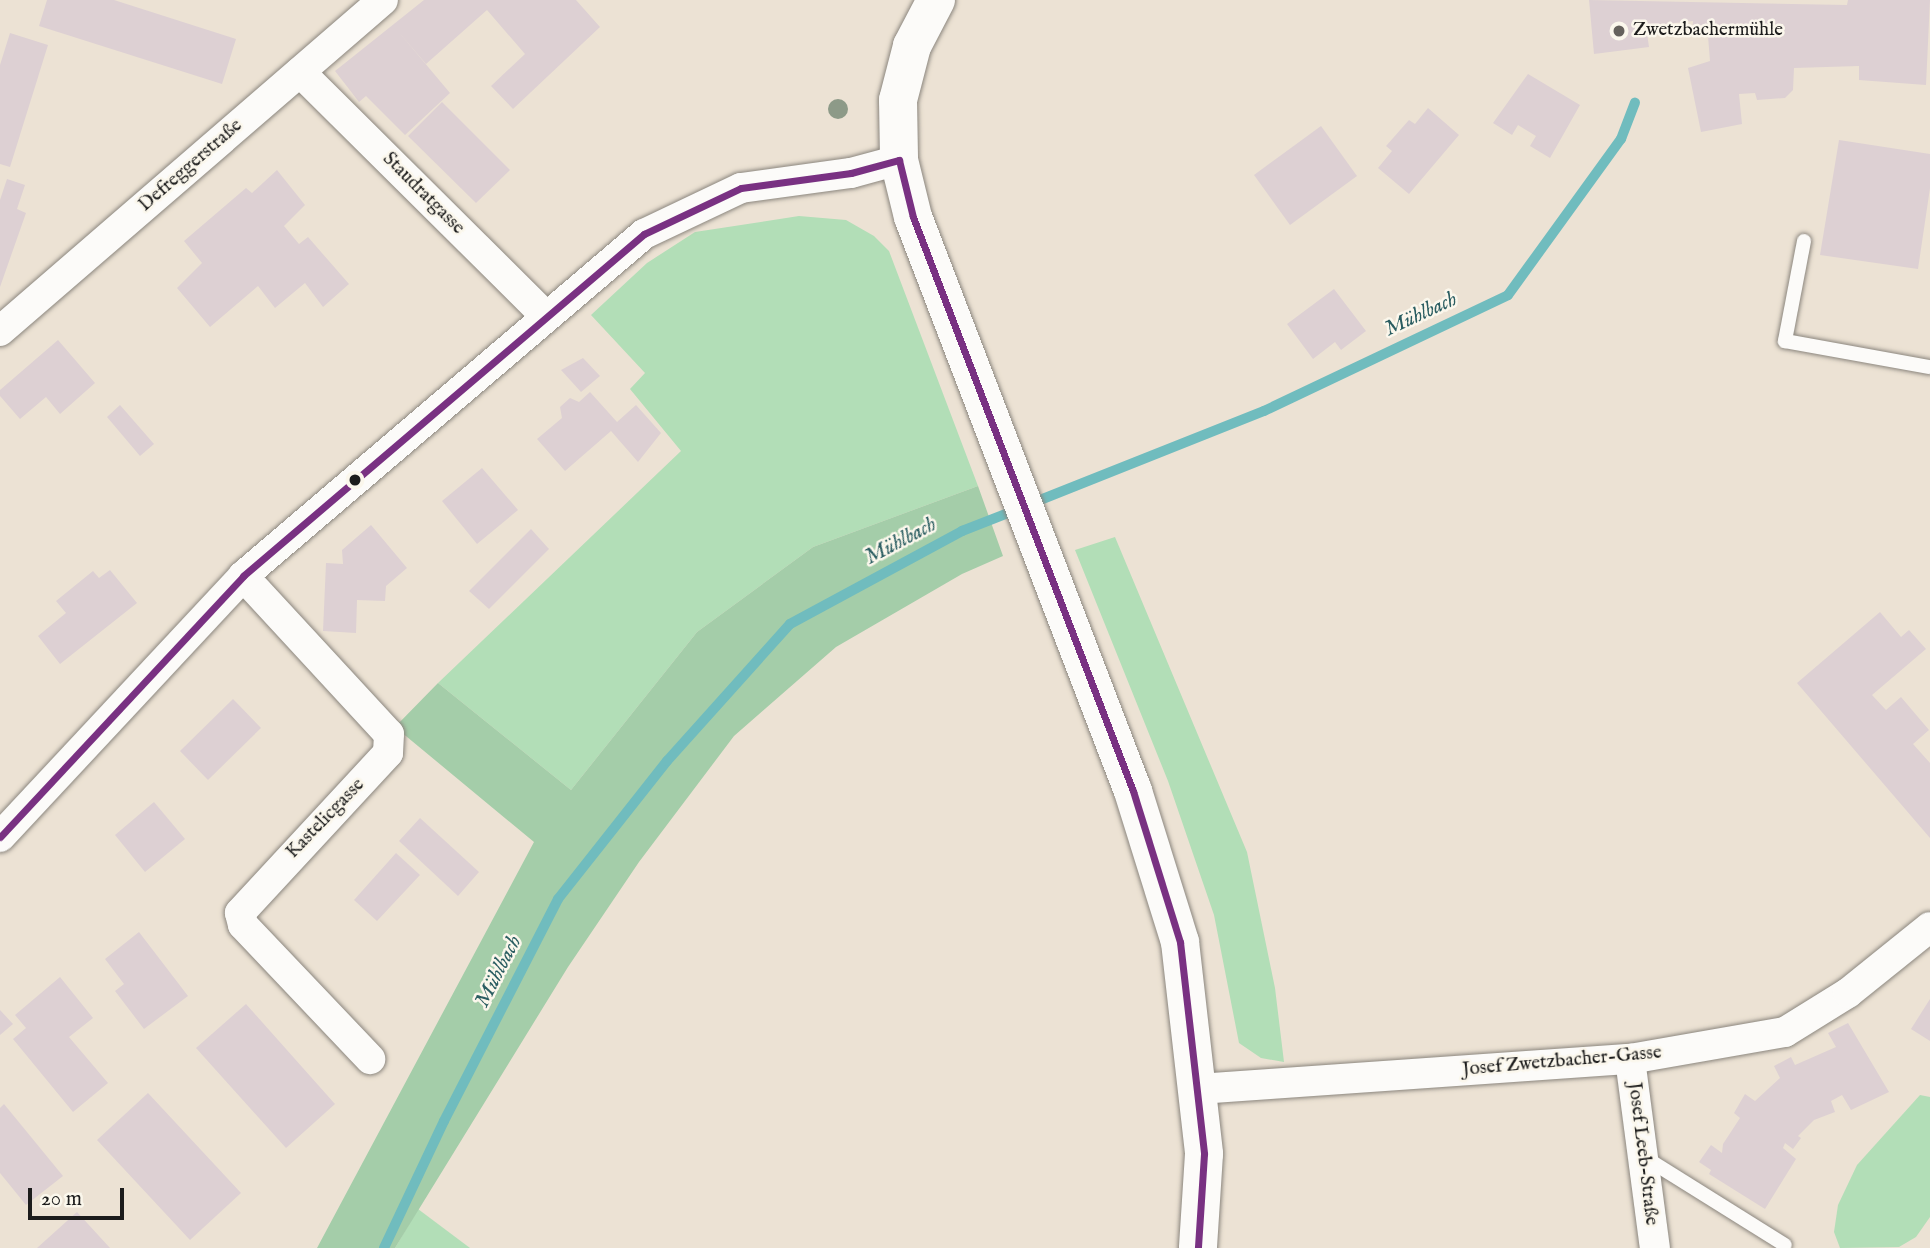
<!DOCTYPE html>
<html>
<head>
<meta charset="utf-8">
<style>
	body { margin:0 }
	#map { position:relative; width:1930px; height:1248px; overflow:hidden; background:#ece2d4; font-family:"IM FELL English",serif }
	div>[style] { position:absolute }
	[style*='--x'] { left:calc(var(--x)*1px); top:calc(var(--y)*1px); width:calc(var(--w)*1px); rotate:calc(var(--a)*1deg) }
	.green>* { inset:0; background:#b2deb7 }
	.forest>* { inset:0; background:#a4cda9 }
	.stream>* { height:10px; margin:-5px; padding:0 5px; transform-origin:5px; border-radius:5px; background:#70bcbe }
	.building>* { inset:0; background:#ddd0d3 }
	.roads { filter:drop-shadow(0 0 2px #8b867e) drop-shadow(0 0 2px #8b867e) }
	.lane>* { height:14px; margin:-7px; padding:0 7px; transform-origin:7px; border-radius:7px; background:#fcfbf9 }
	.street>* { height:30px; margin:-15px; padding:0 15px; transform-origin:15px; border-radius:15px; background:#fcfbf9 }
	.secondary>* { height:38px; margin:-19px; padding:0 19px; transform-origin:19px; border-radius:19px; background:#fcfbf9 }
	.bus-1>* { height:7px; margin:-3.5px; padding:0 3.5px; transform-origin:3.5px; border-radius:3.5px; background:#793182 }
	.trees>* { width:20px; height:20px; margin:-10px; border-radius:50%; background:#8d9a88 }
	.dots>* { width:19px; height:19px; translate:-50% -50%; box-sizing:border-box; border:4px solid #fbf7ec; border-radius:50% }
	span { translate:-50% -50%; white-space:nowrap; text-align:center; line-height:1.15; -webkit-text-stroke:5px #fbf7ec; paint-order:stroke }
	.poi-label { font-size:19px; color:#1c1c1c }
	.left { translate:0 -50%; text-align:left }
	.street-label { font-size:19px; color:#1c1c1c }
	.water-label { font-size:21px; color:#2a5d61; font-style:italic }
	.scale { position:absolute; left:28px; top:1188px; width:96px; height:32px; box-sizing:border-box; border:4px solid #1c1c1c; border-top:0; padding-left:9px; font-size:21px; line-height:24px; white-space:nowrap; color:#1c1c1c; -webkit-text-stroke:5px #fbf7ec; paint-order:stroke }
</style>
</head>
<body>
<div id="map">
	<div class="green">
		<div style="clip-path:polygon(799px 216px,846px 220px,874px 236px,889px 251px,978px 486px,813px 547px,697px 632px,571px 790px,438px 683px,681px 451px,630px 389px,645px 373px,591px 315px,647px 263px,695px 232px)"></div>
		<div style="clip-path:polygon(1115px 537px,1247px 852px,1275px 988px,1284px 1062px,1261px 1058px,1239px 1043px,1214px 915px,1168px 781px,1075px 550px)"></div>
		<div style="clip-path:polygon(1920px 1095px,1930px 1097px,1930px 1217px,1916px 1237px,1899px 1247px,1840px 1248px,1834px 1232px,1838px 1205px,1857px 1165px)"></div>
		<div style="clip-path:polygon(418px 1209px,470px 1248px,395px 1248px)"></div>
	</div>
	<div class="forest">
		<div style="clip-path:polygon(978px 486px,1003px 556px,962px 574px,836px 647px,734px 736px,639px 862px,568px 967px,395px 1248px,317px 1248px,534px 842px,395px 727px,438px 683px,571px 790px,697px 632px,813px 547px)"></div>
	</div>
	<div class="stream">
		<div style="--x:1030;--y:504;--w:252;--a:-21.7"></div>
		<div style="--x:1264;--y:411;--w:270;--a:-25.4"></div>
		<div style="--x:1508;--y:295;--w:193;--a:-54.1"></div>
		<div style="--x:1621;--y:139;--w:39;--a:-69"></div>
		<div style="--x:384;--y:1248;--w:140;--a:-64.7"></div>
		<div style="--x:444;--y:1121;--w:250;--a:-62.8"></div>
		<div style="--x:558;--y:899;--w:176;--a:-51.7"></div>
		<div style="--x:667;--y:761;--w:184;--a:-48.1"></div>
		<div style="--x:790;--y:624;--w:196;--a:-28.4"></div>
		<div style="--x:962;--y:531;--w:58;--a:-21.3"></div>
	</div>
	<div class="building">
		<div style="clip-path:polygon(47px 0,114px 0,236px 39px,222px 84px,39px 26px)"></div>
		<div style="clip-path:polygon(424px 0,576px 0,600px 27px,513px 109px,491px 86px,525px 54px,487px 10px,426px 64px,397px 30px,450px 93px,405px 135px,366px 96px,359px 102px,335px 71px)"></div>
		<div style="clip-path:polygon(1589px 0,1847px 5px,1848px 0,1930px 0,1926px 85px,1859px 80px,1859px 66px,1794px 68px,1793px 90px,1785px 98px,1757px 100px,1755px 93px,1739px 94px,1742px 124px,1701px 132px,1688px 68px,1710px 61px,1708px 36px,1692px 36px,1693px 21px,1646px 26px,1649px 47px,1594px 54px)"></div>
		<div style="clip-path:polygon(10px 33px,48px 45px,10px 167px,0 164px,0 65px)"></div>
		<div style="clip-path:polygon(1528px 74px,1580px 105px,1550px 158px,1530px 146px,1536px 136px,1518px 125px,1512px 135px,1493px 123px)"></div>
		<div style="clip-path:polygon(442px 102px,510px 170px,476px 203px,408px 136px)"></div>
		<div style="clip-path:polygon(1428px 108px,1459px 135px,1409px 194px,1378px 168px,1392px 151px,1386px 146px,1409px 120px,1415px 124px)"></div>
		<div style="clip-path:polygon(1321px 126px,1357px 176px,1290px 225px,1254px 175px)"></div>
		<div style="clip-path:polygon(1839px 140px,1930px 154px,1930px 188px,1918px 269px,1820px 255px)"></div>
		<div style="clip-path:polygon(277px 170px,305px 205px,284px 226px,299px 244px,308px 237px,349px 284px,323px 307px,305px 283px,275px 308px,258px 286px,210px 327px,177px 288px,202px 263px,184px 241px,246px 188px,252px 193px)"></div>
		<div style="clip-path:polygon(7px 179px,25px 185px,17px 209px,26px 213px,0 287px,0 200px)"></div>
		<div style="clip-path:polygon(1334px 289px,1366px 331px,1341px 350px,1335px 342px,1313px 359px,1287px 324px)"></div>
		<div style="clip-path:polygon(58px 340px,95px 383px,60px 414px,46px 397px,20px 419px,0 396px,0 390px)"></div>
		<div style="clip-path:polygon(583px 358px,600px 376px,581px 392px,561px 370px)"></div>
		<div style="clip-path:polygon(590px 392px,617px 422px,636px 405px,661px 433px,638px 462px,611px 431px,565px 471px,537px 439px,562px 418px,560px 407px,570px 398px,579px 402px)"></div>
		<div style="clip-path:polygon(120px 405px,154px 444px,140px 456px,107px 417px)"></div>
		<div style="clip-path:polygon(482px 468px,518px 510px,477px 544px,442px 501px)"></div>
		<div style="clip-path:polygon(371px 525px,407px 568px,386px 586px,385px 601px,357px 600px,356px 633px,323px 631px,326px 563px,343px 564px,342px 550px)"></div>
		<div style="clip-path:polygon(531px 529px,549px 549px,489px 609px,469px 591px)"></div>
		<div style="clip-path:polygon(110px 570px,137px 603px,60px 664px,38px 636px,66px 613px,56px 601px,93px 571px,99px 578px)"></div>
		<div style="clip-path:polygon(1880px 612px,1901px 637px,1909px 630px,1926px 649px,1872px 695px,1886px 710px,1901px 697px,1929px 730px,1913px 744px,1930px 763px,1930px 838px,1797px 683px)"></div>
		<div style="clip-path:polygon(233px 699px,261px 728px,208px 780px,180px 751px)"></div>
		<div style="clip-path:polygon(154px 802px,185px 839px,145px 872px,115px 835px)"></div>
		<div style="clip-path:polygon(420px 818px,479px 872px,458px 896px,399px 841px)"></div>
		<div style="clip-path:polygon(396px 853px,420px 875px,377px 921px,354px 900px)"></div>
		<div style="clip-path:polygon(139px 932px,188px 996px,144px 1029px,115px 991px,124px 984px,105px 959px)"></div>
		<div style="clip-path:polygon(60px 977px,93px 1018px,69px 1037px,108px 1083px,73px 1112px,13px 1039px,26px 1028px,15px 1015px)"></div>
		<div style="clip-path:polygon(1930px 999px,1930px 1041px,1911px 1029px)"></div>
		<div style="clip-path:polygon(246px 1004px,335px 1104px,286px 1148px,196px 1048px)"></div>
		<div style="clip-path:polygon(0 1010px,13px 1024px,0 1035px)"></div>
		<div style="clip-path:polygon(1848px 1023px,1889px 1092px,1851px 1110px,1842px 1095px,1831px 1101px,1835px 1112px,1814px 1120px,1798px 1136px,1801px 1138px,1793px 1149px,1785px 1143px,1783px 1148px,1796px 1159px,1765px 1209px,1709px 1174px,1711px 1170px,1699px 1162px,1711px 1145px,1722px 1153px,1723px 1144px,1740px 1118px,1734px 1113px,1745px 1094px,1755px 1101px,1780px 1078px,1774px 1066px,1791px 1057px,1795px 1065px,1836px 1047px,1828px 1033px)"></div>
		<div style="clip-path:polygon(148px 1093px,241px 1193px,190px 1240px,97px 1140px)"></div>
		<div style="clip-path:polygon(4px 1104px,63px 1176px,26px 1205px,0 1173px,0 1108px)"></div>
		<div style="clip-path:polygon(77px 1212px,110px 1248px,37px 1248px)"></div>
	</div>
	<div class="roads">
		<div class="lane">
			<div style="--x:1804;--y:241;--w:102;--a:100.8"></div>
			<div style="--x:1785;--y:341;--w:147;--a:10.2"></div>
			<div style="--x:1644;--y:1157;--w:166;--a:32"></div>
		</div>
		<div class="street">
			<div style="--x:300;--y:72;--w:346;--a:44.8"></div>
			<div style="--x:0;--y:331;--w:506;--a:-40.83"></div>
			<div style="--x:243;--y:576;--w:215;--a:47.3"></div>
			<div style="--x:389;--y:734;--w:19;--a:93"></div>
			<div style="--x:388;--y:753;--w:218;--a:132.8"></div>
			<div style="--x:240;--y:913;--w:12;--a:76"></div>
			<div style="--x:243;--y:925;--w:185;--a:46.5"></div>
			<div style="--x:0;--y:837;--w:357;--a:-47"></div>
			<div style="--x:243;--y:576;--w:527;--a:-40.46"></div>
			<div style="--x:644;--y:234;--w:107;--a:-25.4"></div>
			<div style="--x:741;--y:188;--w:111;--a:-7.8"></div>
			<div style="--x:851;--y:173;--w:50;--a:-15.2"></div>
			<div style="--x:1630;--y:1059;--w:191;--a:82.5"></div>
			<div style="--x:1199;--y:1089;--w:432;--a:-4"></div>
			<div style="--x:1630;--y:1059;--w:157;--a:-9.9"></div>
			<div style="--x:1785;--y:1032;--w:74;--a:-31.8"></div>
			<div style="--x:1848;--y:993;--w:105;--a:-38.8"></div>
		</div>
		<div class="secondary">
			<div style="--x:936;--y:0;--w:52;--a:117.6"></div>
			<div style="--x:912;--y:46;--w:56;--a:104.5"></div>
			<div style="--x:898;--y:100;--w:60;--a:89"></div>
			<div style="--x:899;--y:160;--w:59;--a:76.2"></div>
			<div style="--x:913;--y:217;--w:615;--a:69.03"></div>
			<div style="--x:1133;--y:791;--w:158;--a:72.7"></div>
			<div style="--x:1180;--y:942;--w:213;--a:83.5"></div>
			<div style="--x:1204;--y:1154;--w:94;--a:93.7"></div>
		</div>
	</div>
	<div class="bus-1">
		<div style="--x:899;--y:160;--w:59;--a:76.2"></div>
		<div style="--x:913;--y:217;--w:615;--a:69.03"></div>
		<div style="--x:1133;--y:791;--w:158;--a:72.7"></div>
		<div style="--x:1180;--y:942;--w:213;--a:83.5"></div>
		<div style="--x:1204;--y:1154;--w:94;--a:93.7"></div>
		<div style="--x:0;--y:837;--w:357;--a:-47"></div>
		<div style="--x:243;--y:576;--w:527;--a:-40.46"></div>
		<div style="--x:644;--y:234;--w:107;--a:-25.4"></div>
		<div style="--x:741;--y:188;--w:111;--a:-7.8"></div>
		<div style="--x:851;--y:173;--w:50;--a:-15.2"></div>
	</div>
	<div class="trees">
		<div style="left:838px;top:109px"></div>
	</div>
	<div class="dots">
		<div style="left:1619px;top:31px;background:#65615c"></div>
		<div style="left:355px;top:480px;background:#1c1c1c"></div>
	</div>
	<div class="poi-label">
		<span class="left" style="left:1633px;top:31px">Zwetzbachermühle</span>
	</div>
	<div class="street-label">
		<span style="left:191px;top:166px;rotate:-41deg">Defreggerstraße</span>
		<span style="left:423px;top:194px;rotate:45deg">Staudratgasse</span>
		<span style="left:326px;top:819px;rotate:-46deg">Kastelicgasse</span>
		<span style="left:1562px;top:1062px;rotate:-5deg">Josef Zwetzbacher-Gasse</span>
		<span style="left:1642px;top:1154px;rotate:83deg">Josef Leeb-Straße</span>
	</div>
	<div class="water-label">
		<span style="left:1421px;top:315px;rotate:-25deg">Mühlbach</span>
		<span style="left:901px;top:542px;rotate:-28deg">Mühlbach</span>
		<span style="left:499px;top:972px;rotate:-63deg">Mühlbach</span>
	</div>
	<div class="scale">20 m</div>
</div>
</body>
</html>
